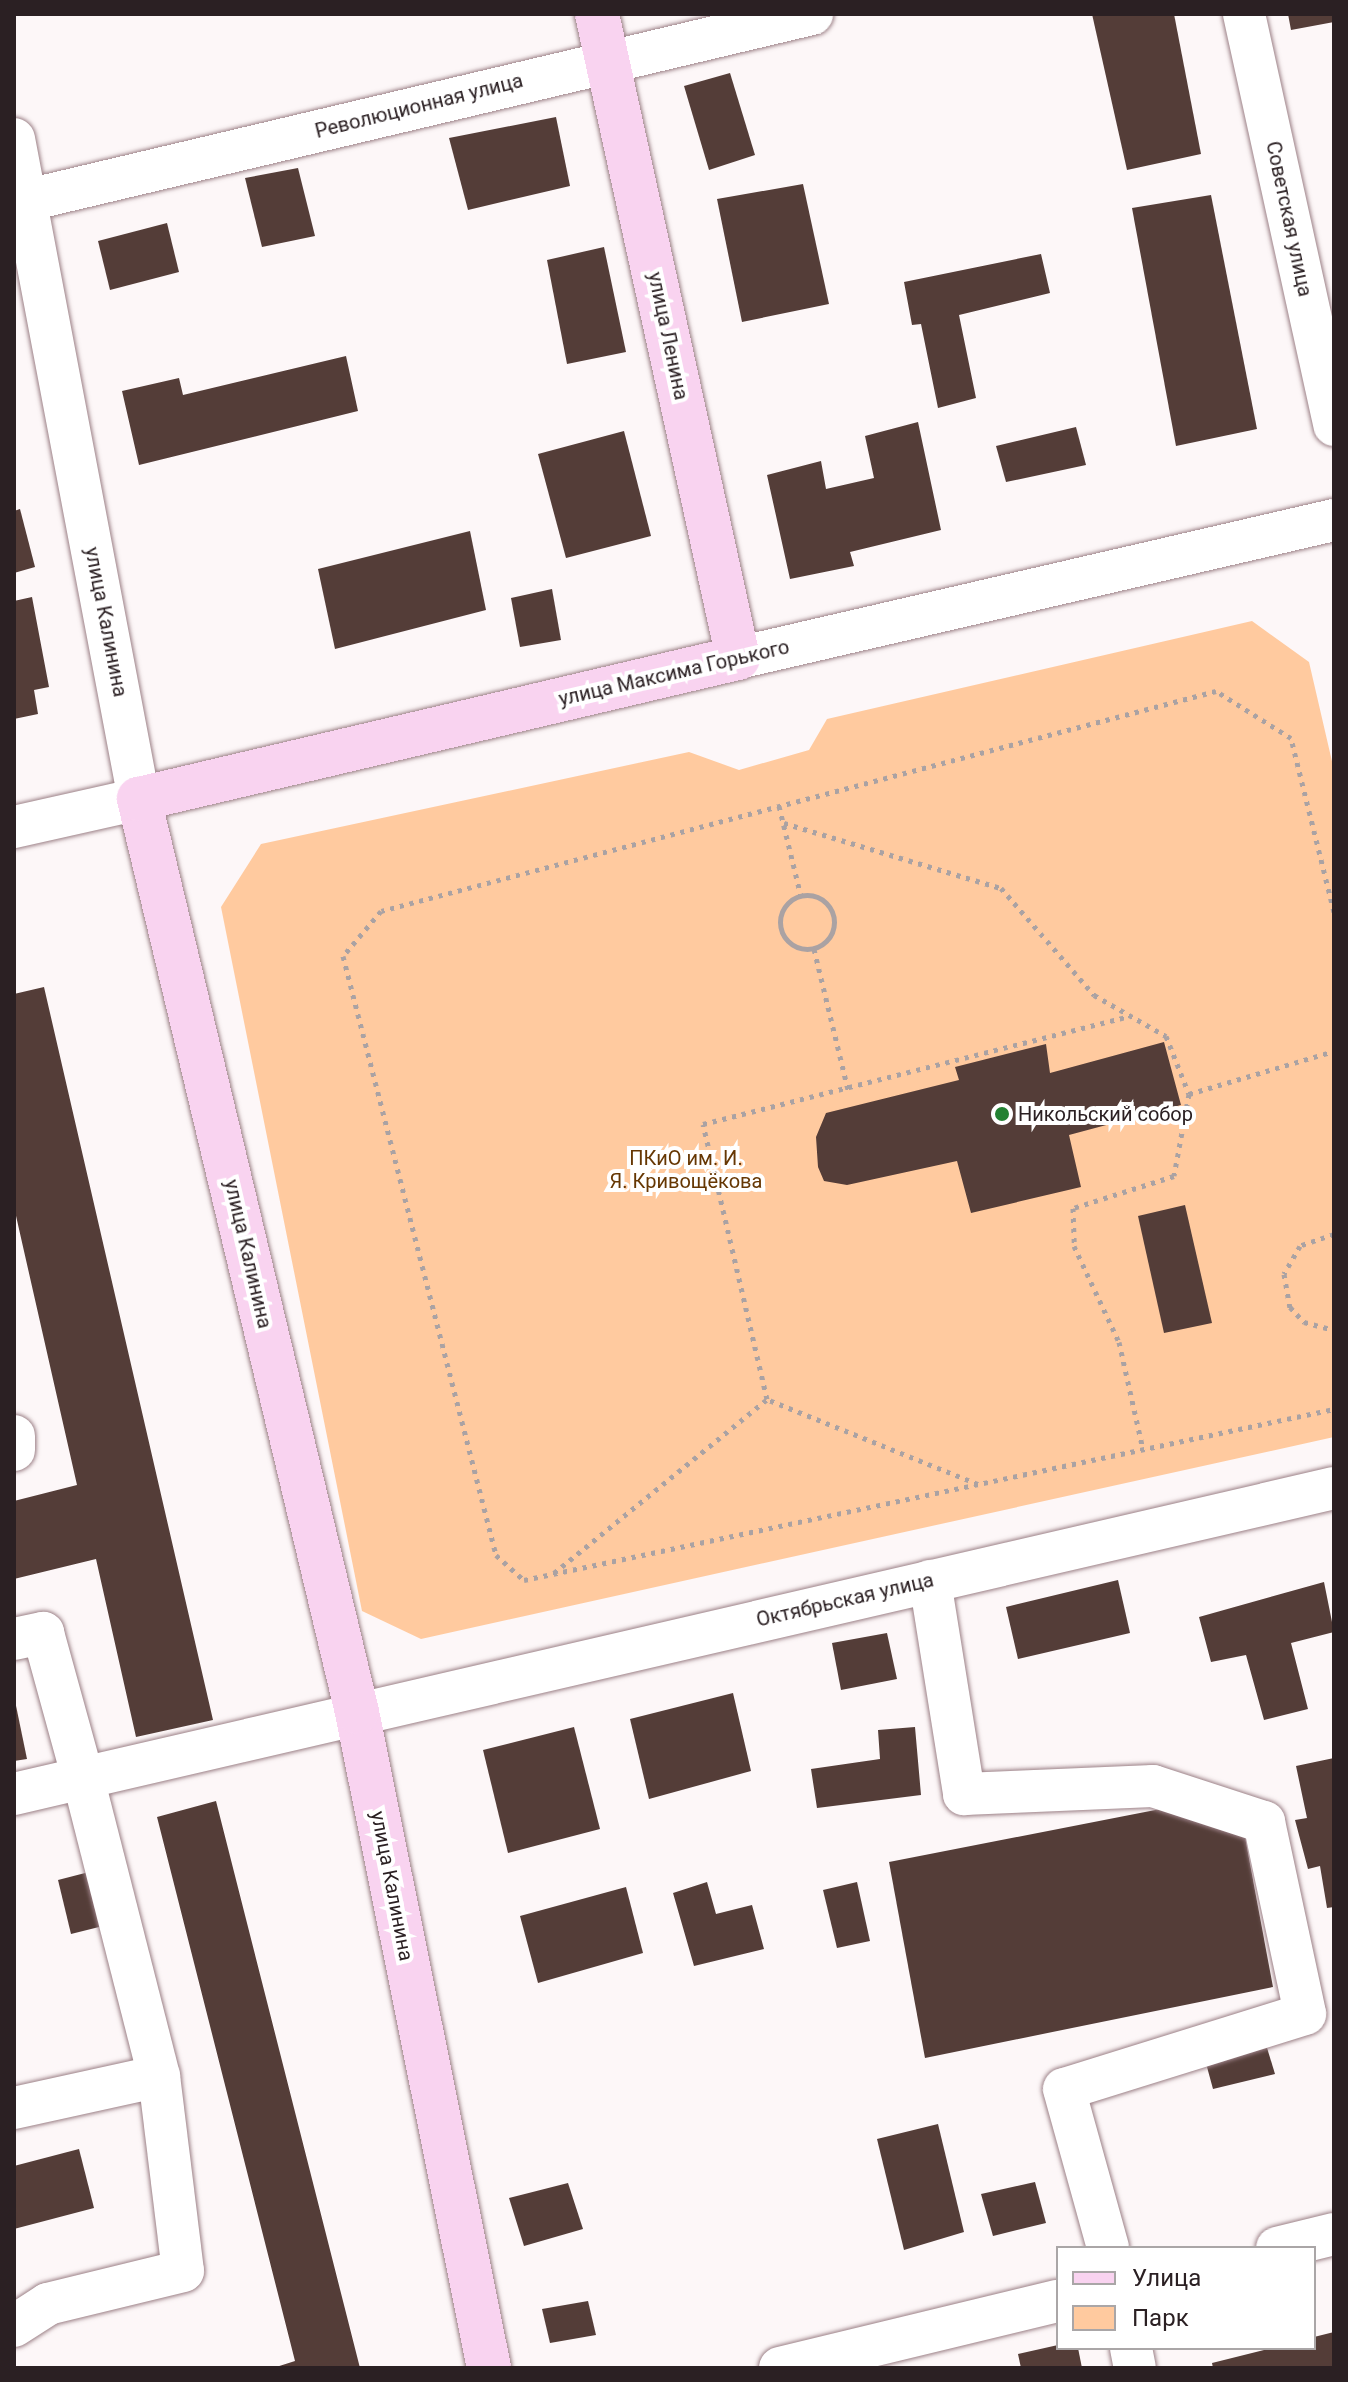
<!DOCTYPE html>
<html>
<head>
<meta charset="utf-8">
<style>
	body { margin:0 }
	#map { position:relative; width:1348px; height:2382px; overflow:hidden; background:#fdf7f8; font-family:Roboto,sans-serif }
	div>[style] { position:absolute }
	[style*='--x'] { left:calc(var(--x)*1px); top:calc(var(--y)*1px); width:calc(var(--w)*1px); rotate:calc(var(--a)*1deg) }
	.green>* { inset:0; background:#ffca9f }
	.building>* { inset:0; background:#543d38 }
	.path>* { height:5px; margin-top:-2.5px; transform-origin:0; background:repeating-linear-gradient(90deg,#aaa2a3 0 4px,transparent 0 10px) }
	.path>.ring { margin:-2.5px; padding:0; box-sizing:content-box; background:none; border:5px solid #aaa2a3; border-radius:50% }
	.roads { filter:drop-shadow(0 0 2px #9c8187) drop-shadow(0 0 2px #9c8187) }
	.minor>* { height:42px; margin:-21px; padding:0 21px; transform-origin:21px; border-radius:21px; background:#fff }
	.major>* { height:44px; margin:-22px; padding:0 22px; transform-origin:22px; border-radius:22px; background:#f9d3f0 }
	.dots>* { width:22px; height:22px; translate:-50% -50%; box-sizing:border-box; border:4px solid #fff; border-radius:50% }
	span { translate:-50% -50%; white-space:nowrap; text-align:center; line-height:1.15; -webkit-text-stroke:8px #fff; paint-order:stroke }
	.street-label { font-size:20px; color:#2b2023 }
	.poi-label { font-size:20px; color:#2b2023 }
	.left { translate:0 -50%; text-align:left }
	.park-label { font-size:20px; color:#663703 }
	.frame { position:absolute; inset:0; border:16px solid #2b2023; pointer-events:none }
	.legend { position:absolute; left:1056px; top:2246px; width:260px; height:104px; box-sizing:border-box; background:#fff; border:2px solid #aaa6a7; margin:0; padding:10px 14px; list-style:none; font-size:24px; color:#2b2023 }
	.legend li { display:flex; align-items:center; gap:16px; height:40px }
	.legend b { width:40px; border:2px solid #aaa6a7 }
</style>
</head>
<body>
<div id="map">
	<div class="green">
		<div style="clip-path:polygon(1252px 621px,1309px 662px,1334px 770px,1334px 1437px,421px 1639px,362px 1611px,221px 907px,261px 844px,689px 752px,739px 770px,809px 750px,827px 719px)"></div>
	</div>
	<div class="building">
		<div style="clip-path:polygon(1092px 14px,1174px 14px,1201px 154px,1127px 170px)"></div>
		<div style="clip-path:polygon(1288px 14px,1334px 14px,1334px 22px,1291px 30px)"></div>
		<div style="clip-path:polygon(730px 73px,755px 155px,709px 170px,684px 86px)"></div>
		<div style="clip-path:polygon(556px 117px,570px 186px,468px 210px,449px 138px)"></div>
		<div style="clip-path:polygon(298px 168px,315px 236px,262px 247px,245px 178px)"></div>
		<div style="clip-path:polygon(803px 184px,829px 304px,742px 322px,717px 199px)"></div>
		<div style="clip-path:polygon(1211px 195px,1257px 429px,1176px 446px,1132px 208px)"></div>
		<div style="clip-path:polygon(167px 223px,179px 272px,110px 290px,98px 241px)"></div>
		<div style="clip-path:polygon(604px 247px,626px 352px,567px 364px,547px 260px)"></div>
		<div style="clip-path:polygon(1041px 254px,1050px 293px,959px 315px,976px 398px,938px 408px,921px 324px,912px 325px,904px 282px)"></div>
		<div style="clip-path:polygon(346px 356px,358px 411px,139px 465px,122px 391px,179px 378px,183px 395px)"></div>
		<div style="clip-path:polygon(918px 422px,941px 530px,850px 552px,854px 566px,790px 579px,767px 475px,821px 461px,826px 489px,874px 478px,865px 436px)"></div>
		<div style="clip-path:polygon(1076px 427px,1086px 465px,1006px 482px,996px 446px)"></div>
		<div style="clip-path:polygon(624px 431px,651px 536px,566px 558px,538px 454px)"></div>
		<div style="clip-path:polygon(20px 509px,35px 567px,14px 573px,14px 511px)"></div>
		<div style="clip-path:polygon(470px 531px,486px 610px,335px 649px,318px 569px)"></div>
		<div style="clip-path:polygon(552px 589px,561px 640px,520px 647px,511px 598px)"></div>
		<div style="clip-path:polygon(32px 597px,49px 687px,34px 690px,38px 714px,14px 719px,14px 601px)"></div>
		<div style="clip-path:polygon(44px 987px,213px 1720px,136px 1737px,96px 1559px,14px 1579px,14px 1501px,77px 1485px,14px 1207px,14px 994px)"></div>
		<div style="clip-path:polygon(1164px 1042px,1181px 1105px,1069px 1135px,1081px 1187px,971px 1213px,957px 1161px,847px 1185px,824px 1181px,818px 1167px,816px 1137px,826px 1113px,959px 1080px,955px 1067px,1046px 1044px,1050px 1073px)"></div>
		<div style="clip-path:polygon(1185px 1205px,1212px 1323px,1164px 1333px,1138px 1216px)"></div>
		<div style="clip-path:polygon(1118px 1580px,1130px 1633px,1018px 1659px,1006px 1607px)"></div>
		<div style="clip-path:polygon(1324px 1582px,1334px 1632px,1291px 1643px,1308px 1709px,1264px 1720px,1246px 1655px,1211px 1662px,1199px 1617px)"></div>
		<div style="clip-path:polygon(887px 1633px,897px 1679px,841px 1690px,832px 1643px)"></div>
		<div style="clip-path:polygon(733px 1693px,751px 1771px,649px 1799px,630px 1719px)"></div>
		<div style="clip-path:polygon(14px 1696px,27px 1759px,14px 1761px)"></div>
		<div style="clip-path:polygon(574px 1727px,600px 1829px,508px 1853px,483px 1750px)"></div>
		<div style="clip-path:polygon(915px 1727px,921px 1795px,817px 1808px,811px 1769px,880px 1759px,878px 1730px)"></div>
		<div style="clip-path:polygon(1334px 1758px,1334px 1907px,1327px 1908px,1320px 1866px,1308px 1869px,1295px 1820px,1307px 1818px,1296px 1766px)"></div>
		<div style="clip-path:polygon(1237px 1794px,1273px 1987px,925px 2058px,889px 1862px)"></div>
		<div style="clip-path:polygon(216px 1801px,360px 2368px,273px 2368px,295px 2361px,157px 1817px)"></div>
		<div style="clip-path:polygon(89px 1872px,103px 1926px,71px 1934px,58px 1880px)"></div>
		<div style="clip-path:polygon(707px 1882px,716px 1914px,752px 1905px,764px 1949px,694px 1966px,673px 1893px)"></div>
		<div style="clip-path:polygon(857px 1882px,870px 1941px,837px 1948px,823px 1890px)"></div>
		<div style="clip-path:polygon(626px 1887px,643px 1953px,538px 1983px,520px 1916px)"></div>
		<div style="clip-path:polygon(1261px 2028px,1275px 2074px,1213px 2089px,1201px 2045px)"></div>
		<div style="clip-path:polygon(938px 2124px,964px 2232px,904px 2250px,877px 2139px)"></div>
		<div style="clip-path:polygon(79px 2149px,94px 2208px,14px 2229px,14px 2166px)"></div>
		<div style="clip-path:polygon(1035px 2182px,1046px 2223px,993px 2236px,981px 2194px)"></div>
		<div style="clip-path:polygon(568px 2183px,583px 2229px,524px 2246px,509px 2198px)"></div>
		<div style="clip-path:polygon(588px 2301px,596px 2335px,550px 2343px,542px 2309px)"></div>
		<div style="clip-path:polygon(1334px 2332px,1334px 2368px,1213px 2368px,1212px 2363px,1272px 2348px,1314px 2348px,1314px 2337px)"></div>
		<div style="clip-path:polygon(1058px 2345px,1078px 2348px,1082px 2368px,1021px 2368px,1018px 2354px)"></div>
	</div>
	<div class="path">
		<div style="--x:779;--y:806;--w:93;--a:76.3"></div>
		<div style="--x:784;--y:823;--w:227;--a:16.7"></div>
		<div style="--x:1001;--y:888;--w:142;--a:49"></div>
		<div style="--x:1094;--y:995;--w:83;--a:29.7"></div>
		<div style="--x:1166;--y:1036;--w:62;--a:68.4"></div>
		<div style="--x:1189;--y:1094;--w:83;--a:100.4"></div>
		<div style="--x:1174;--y:1176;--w:106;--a:162.4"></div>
		<div style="--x:1073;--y:1208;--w:38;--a:88"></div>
		<div style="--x:1074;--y:1246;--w:106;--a:64.9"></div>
		<div style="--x:1119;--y:1342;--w:110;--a:77.4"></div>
		<div class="ring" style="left:780px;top:895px;width:49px;height:49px"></div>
		<div style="--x:1334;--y:912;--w:179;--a:-103.9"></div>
		<div style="--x:1291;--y:738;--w:89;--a:-147.9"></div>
		<div style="--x:1216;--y:691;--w:863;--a:165.24"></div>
		<div style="--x:381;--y:911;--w:59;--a:130.2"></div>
		<div style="--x:343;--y:956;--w:618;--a:75.67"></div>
		<div style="--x:496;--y:1555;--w:38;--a:42"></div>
		<div style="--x:524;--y:1580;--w:828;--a:-11.92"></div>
		<div style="--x:814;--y:949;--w:145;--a:76.4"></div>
		<div style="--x:1189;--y:1094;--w:151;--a:-16.5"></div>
		<div style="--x:1334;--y:1234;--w:36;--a:161"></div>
		<div style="--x:1300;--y:1246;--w:32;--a:120"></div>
		<div style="--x:1284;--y:1274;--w:34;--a:80"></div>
		<div style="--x:1290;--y:1307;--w:21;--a:47"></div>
		<div style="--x:1304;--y:1322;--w:31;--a:15"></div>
		<div style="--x:978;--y:1484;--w:227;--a:-158.1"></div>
		<div style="--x:767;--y:1399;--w:282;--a:-103.1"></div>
		<div style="--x:703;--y:1124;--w:439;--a:-14.2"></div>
		<div style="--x:554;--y:1573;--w:275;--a:-39.2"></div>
	</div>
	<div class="roads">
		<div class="minor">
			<div style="--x:1244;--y:14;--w:421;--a:77.6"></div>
			<div style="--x:14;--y:139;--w:672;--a:79.28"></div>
			<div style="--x:139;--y:799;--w:128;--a:167.4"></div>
			<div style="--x:28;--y:200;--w:806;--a:-13.35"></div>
			<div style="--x:738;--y:658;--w:612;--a:-13.04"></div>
			<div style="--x:14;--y:1436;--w:14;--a:90"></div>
			<div style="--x:930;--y:1581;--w:216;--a:80.9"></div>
			<div style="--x:964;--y:1794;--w:189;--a:-2.4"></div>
			<div style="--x:1153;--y:1786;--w:117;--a:18"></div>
			<div style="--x:1264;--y:1822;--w:196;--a:77.9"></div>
			<div style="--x:1305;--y:2014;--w:252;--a:162.7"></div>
			<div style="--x:1064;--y:2089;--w:165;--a:74.5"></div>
			<div style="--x:14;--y:1639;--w:30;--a:-12"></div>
			<div style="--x:43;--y:1633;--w:150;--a:74.6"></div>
			<div style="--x:83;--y:1778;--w:1284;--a:-13.05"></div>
			<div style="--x:14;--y:1794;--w:71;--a:-13.1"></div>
			<div style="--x:83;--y:1778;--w:308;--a:75.7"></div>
			<div style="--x:159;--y:2076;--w:196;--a:83"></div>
			<div style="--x:183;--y:2271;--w:139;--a:166.3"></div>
			<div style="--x:48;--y:2304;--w:40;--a:147.1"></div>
			<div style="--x:14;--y:2108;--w:148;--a:-12.4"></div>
			<div style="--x:1277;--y:2248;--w:59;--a:-13.8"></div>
			<div style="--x:1131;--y:2348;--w:20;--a:79"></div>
			<div style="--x:780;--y:2368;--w:286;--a:-13.6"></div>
		</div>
		<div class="major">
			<div style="--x:489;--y:2368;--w:669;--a:-101.38"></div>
			<div style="--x:357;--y:1712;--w:939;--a:-103.43"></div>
			<div style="--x:139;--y:799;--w:615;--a:-13.25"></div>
			<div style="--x:738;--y:658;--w:659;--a:-102.35"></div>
		</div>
	</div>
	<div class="dots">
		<div style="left:1002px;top:1114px;background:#238132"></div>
	</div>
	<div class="street-label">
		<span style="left:419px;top:106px;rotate:-14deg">Революционная улица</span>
		<span style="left:1289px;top:219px;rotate:78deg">Советская улица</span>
		<span style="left:668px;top:336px;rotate:78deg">улица Ленина</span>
		<span style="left:106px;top:622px;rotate:79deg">улица Калинина</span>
		<span style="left:674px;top:673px;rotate:-13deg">улица Максима Горького</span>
		<span style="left:248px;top:1254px;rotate:77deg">улица Калинина</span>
		<span style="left:845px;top:1600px;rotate:-13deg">Октябрьская улица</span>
		<span style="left:392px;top:1886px;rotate:79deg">улица Калинина</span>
	</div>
	<div class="poi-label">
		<span class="left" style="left:1018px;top:1114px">Никольский собор</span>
	</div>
	<div class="park-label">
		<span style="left:686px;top:1170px">ПКиО им. И.<br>Я. Кривощёкова</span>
	</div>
	<div class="frame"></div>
	<ul class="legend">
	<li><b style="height:10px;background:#f9d3f0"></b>Улица</li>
	<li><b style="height:22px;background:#ffca9f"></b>Парк</li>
	</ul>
</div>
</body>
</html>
